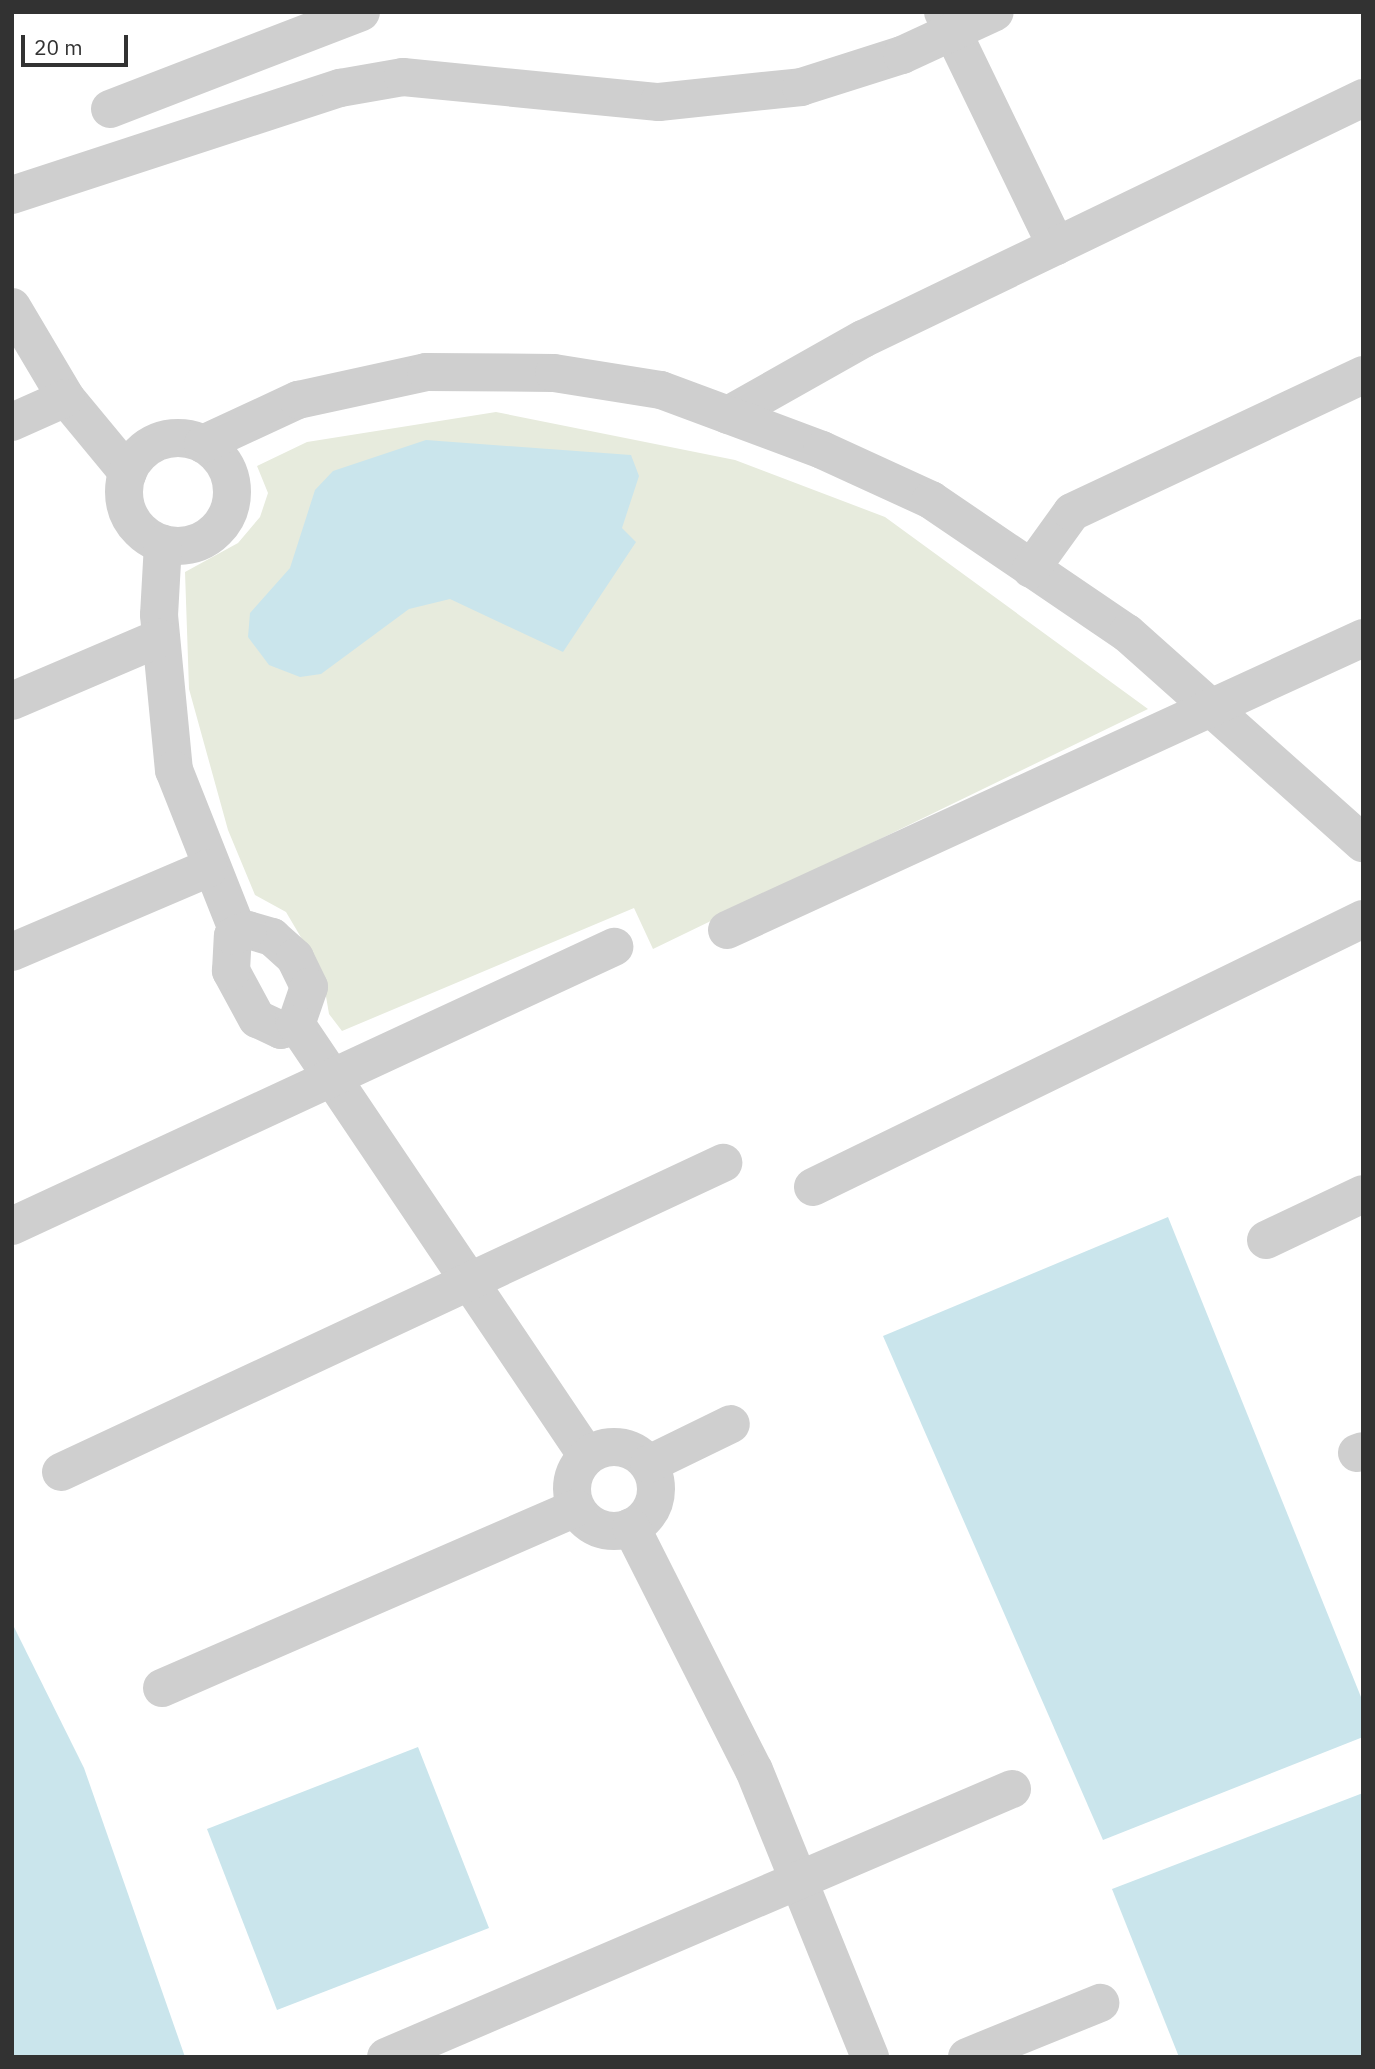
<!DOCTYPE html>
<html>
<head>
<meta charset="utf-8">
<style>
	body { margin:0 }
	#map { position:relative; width:1375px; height:2069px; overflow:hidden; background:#fff; font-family:"IBM Plex Sans",sans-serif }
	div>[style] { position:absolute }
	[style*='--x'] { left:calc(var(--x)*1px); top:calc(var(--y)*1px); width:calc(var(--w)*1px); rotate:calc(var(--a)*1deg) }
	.green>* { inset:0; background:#e7ebdd }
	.water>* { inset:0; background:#cae5ec }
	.minor>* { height:38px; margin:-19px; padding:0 19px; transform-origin:19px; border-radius:19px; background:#cfcfcf }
	.minor>.ring { margin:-19px; padding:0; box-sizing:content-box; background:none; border:38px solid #cfcfcf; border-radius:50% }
	span { translate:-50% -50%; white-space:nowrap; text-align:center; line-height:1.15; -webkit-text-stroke:7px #fff; paint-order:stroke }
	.frame { position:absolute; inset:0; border:14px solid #323232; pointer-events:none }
	.scale { position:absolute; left:21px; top:35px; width:107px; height:32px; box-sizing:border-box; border:4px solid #323232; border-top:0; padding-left:9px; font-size:21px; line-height:24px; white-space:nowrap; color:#323232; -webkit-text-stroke:5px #fff; paint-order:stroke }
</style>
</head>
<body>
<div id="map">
	<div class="green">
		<div style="clip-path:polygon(496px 412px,735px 460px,885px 517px,1148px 709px,653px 949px,634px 908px,342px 1031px,329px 1014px,322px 973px,286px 912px,255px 895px,228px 830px,189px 689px,185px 572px,238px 543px,260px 517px,268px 493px,257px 466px,307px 442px)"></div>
	</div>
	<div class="water">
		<div style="clip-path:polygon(426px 440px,631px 455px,639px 476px,622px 528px,636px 542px,563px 652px,450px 599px,409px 609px,321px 674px,300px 677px,269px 665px,248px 637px,250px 613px,290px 568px,315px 490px,333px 471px)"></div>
		<div style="clip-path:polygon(1168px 1217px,1363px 1702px,1363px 1737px,1103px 1840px,883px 1336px)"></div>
		<div style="clip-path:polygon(12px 1623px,84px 1768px,185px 2057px,12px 2057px)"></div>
		<div style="clip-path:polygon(418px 1747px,489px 1928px,277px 2010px,207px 1829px)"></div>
		<div style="clip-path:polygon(1363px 1793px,1363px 2057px,1179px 2057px,1112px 1889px)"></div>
	</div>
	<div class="minor">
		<div style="--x:943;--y:12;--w:260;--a:64.2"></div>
		<div style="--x:110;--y:109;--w:269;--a:-21.1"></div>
		<div style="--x:12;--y:195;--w:345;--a:-18.1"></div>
		<div style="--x:340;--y:88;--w:64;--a:-9.9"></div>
		<div style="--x:403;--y:77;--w:257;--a:5.6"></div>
		<div style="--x:659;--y:102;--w:143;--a:-6"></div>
		<div style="--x:801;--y:87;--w:106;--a:-17.6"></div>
		<div style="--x:902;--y:55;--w:102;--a:-24.8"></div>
		<div style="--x:12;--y:307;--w:106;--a:59.3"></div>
		<div style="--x:66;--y:398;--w:97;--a:50.4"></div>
		<div style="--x:728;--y:415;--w:155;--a:-29.4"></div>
		<div style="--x:863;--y:339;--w:555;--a:-25.73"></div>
		<div style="--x:12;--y:422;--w:59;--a:-24"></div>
		<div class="ring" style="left:124px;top:438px;width:70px;height:70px"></div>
		<div style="--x:203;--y:444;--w:105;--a:-24.9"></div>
		<div style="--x:298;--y:400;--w:131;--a:-12.3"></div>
		<div style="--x:426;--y:372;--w:128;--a:0.4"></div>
		<div style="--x:554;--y:373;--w:108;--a:9"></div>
		<div style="--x:661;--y:390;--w:172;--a:20.4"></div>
		<div style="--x:822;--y:450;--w:120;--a:24.6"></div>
		<div style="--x:931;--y:500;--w:237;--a:34.2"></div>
		<div style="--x:1127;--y:633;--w:316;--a:41.7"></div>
		<div style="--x:163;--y:544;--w:71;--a:93.2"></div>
		<div style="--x:159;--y:615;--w:156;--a:84.5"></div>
		<div style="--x:174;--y:770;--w:176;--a:68.4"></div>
		<div style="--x:1031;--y:569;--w:70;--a:-54.3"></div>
		<div style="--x:1072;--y:512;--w:322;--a:-25.2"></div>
		<div style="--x:12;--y:701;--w:161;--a:-23.1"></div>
		<div style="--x:248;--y:930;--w:25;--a:16"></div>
		<div style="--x:272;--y:937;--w:31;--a:42"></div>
		<div style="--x:295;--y:958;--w:32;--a:64"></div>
		<div style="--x:309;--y:987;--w:39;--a:109"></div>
		<div style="--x:296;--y:1024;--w:16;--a:158"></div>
		<div style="--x:281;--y:1030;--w:26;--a:-155"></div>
		<div style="--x:257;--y:1019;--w:55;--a:-118.4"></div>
		<div style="--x:231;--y:971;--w:35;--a:-87"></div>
		<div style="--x:233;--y:936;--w:16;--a:-22"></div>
		<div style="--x:727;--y:930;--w:700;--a:-24.66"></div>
		<div style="--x:12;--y:952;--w:214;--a:-23.1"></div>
		<div style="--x:296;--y:1024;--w:521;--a:56.04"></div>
		<div style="--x:813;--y:1187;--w:612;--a:-25.98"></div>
		<div style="--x:12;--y:1226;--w:664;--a:-24.87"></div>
		<div style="--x:1266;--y:1240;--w:107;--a:-25.4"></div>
		<div class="ring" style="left:572px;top:1447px;width:46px;height:46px"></div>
		<div style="--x:1357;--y:1453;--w:6;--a:-18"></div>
		<div style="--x:649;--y:1464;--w:91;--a:-26"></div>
		<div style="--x:61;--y:1472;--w:731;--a:-25.02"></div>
		<div style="--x:631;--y:1527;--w:272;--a:63.2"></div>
		<div style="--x:754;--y:1770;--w:310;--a:68"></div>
		<div style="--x:162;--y:1688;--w:451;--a:-23.5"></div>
		<div style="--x:386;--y:2057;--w:681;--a:-23.18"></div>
		<div style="--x:967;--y:2057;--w:144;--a:-22.1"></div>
	</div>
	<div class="frame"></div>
	<div class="scale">20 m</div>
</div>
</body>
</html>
